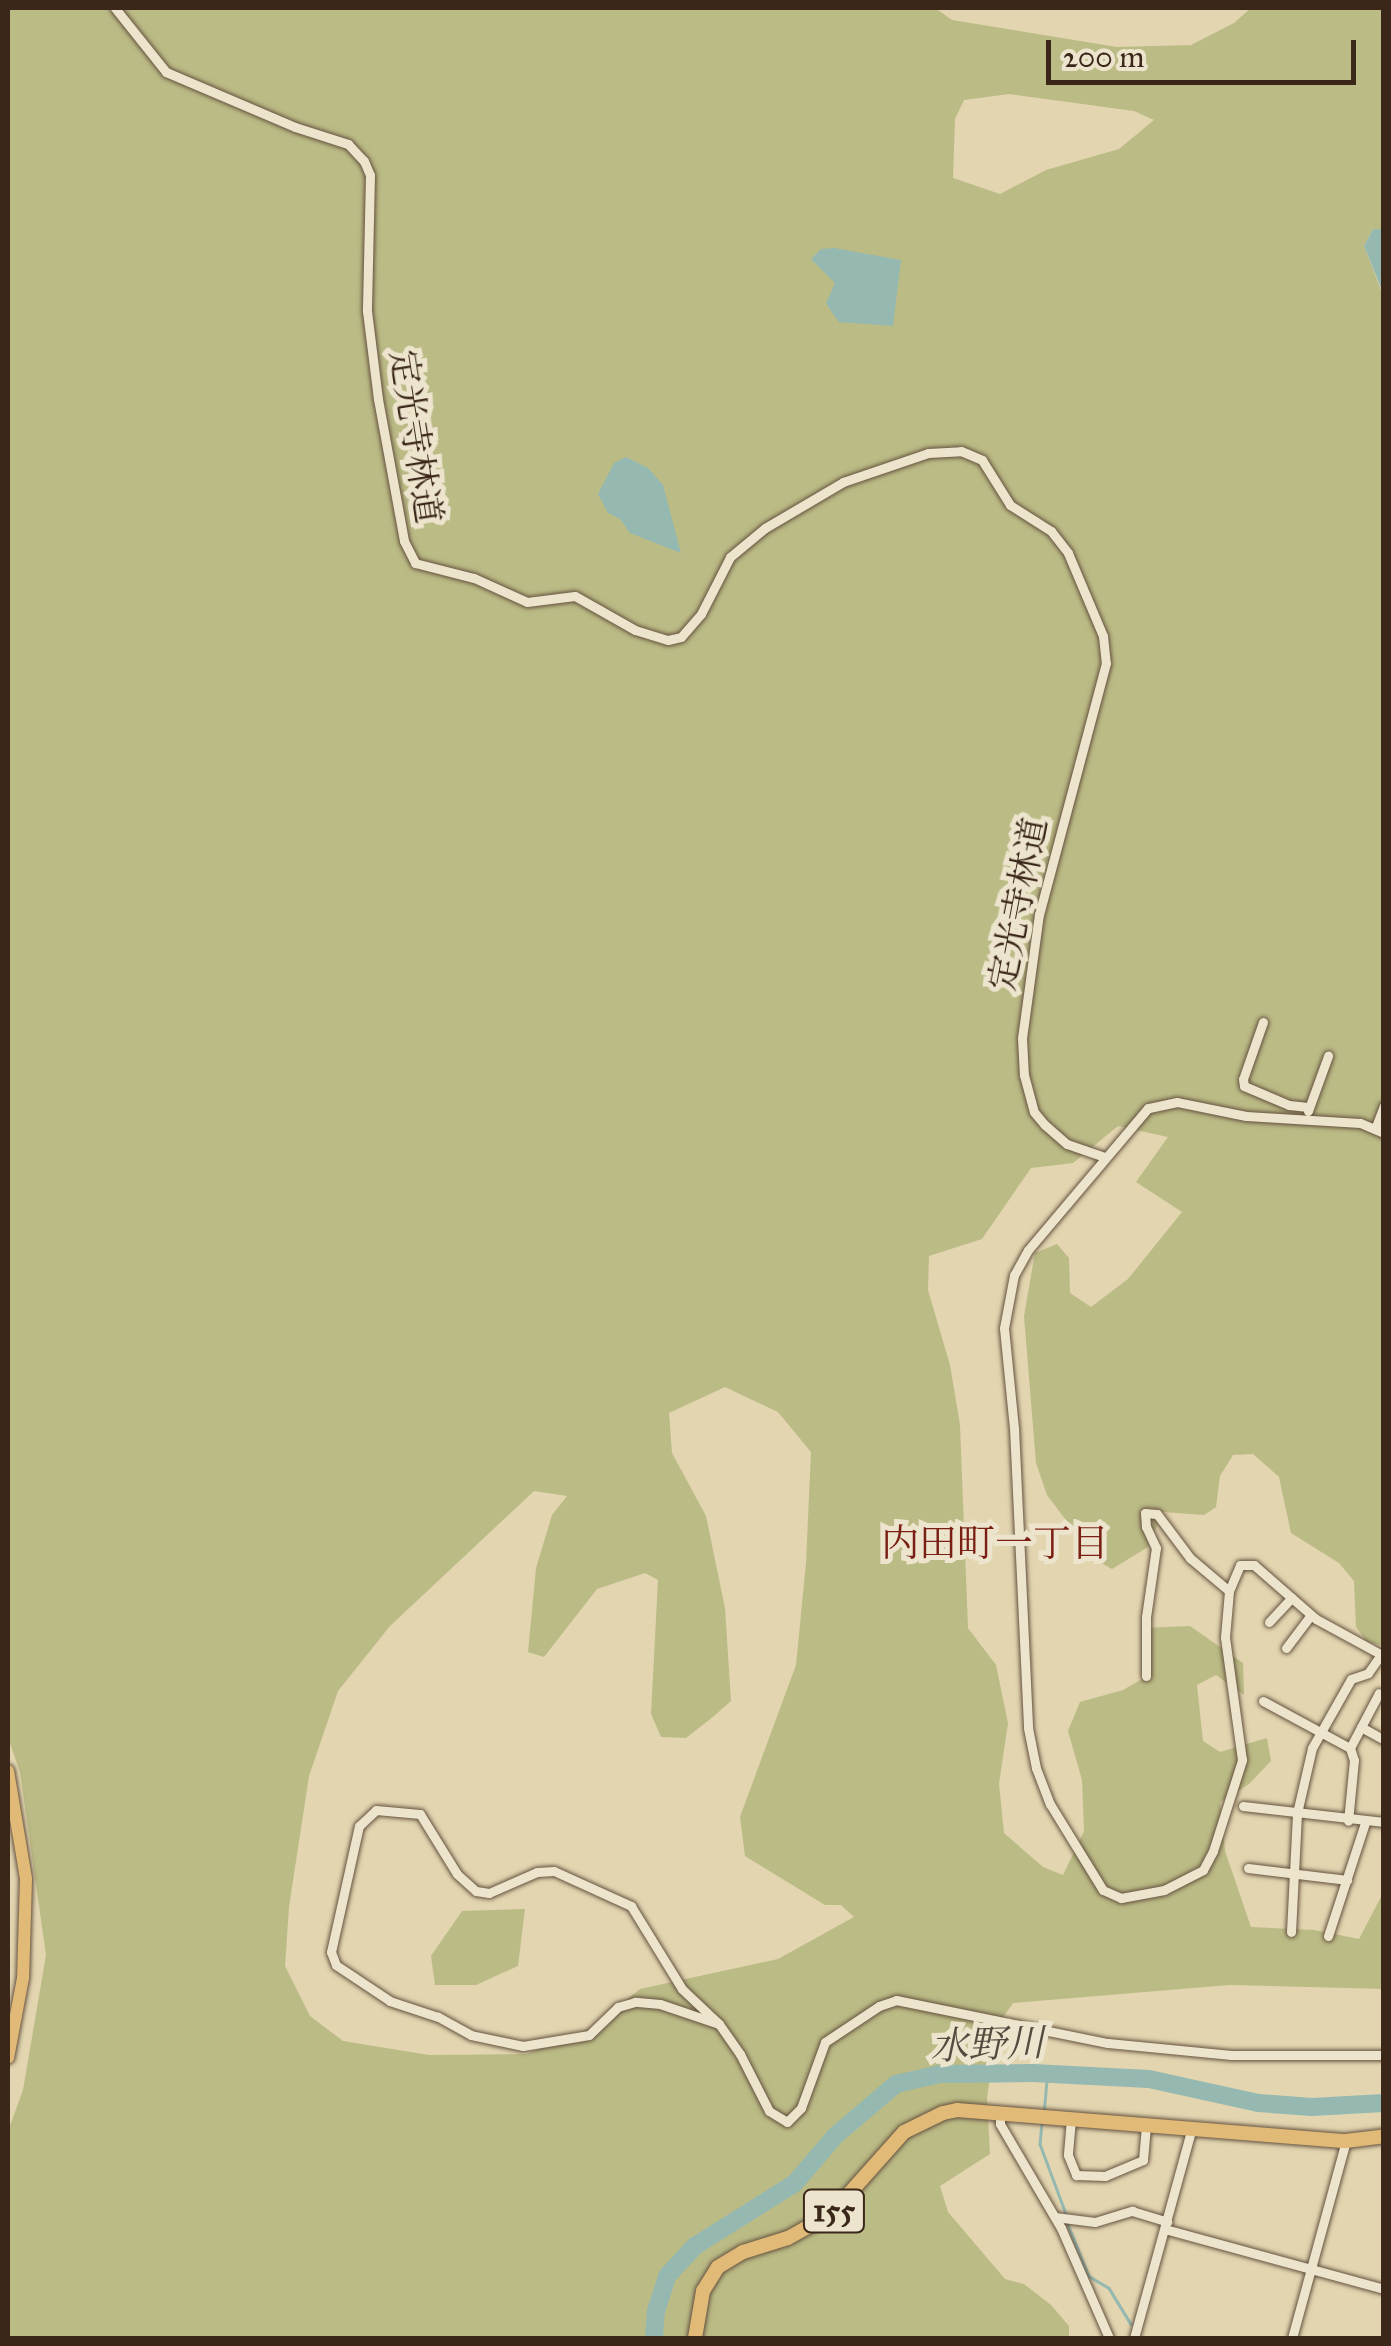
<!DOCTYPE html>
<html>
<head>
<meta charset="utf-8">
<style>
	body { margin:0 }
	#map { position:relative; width:1391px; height:2346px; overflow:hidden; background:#e2d5b0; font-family:"IM FELL Great Primer","Noto Serif JP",serif }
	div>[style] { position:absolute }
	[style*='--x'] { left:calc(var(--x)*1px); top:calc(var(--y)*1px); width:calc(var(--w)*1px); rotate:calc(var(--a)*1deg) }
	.green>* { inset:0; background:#bbbb86 }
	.water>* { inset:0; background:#95b8b1 }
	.stream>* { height:2.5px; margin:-1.25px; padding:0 1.25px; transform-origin:1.25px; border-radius:1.25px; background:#95b8b1 }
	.river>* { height:18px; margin:-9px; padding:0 9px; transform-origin:9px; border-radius:9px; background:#95b8b1 }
	.roads { filter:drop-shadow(0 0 2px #65523f) drop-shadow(0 0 2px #65523f) }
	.minor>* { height:9px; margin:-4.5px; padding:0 4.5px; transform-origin:4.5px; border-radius:4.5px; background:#ece4cc }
	.primary>* { height:12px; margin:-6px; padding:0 6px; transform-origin:6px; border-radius:6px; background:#e1ba78 }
	.trunk>* { height:14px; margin:-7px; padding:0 7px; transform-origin:7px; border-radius:7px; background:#e1ba78 }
	span { translate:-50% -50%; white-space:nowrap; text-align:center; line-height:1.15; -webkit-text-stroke:10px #ece4cc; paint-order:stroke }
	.shield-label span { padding:2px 8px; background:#ece4cc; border:2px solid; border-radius:8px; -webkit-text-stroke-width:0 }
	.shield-label { font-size:32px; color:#3b2719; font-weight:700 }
	.street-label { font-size:35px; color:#3b2719 }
	.neighbourhood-label { font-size:38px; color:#7a1f14 }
	.water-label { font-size:38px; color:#524b3f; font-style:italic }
	.frame { position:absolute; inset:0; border:10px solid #3b2719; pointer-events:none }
	.scale { position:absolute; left:1046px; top:40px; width:310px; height:45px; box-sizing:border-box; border:5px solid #3b2719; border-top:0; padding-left:12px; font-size:30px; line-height:35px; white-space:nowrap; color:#3b2719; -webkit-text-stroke:8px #ece4cc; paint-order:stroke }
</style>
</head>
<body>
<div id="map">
	<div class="green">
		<div style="clip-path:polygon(evenodd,8px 8px,935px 8px,952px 20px,1117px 47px,1191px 45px,1234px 23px,1251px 8px,1383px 8px,1383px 229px,1373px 229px,1364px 246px,1384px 298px,1383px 1646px,1366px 1641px,1356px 1627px,1354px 1581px,1339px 1563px,1291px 1533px,1279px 1477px,1253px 1454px,1233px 1455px,1220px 1476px,1216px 1507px,1204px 1515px,1163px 1512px,1148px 1547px,1112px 1569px,1096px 1560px,1047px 1495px,1036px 1463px,1024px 1316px,1035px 1253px,1057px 1244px,1069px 1258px,1070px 1293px,1091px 1307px,1128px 1279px,1182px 1212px,1136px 1182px,1168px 1137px,1118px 1126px,1073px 1163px,1031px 1168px,982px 1239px,929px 1256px,928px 1290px,950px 1365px,960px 1425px,968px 1628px,996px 1665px,1008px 1723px,999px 1784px,1004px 1833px,1043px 1867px,1063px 1875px,1084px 1831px,1082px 1780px,1068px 1731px,1080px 1702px,1123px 1690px,1144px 1678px,1142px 1628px,1190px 1626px,1243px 1663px,1244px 1695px,1216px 1675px,1197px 1685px,1203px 1741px,1220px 1752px,1267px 1738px,1271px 1761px,1249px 1784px,1220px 1802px,1225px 1851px,1251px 1927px,1314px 1930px,1359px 1939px,1383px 1893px,1383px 1989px,1229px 1985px,1013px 2003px,997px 2026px,987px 2098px,990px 2154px,940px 2186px,948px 2212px,1005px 2279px,1024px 2284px,1051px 2305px,1069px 2326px,1069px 2338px,8px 2338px,8px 2131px,23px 2090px,46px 1955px,20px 1772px,8px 1738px,8px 8px,1009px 94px,1134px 111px,1154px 120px,1119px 149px,1046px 170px,1000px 194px,953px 178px,955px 119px,964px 100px,1009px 94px,8px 8px,725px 1387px,778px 1412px,811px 1452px,806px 1563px,796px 1665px,740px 1817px,745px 1856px,825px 1905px,841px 1905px,854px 1917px,778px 1959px,640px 1989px,591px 2028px,527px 2054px,429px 2055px,343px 2041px,310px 2016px,285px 1966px,289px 1907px,309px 1776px,338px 1691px,390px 1626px,534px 1491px,567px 1496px,552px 1515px,536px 1568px,528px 1652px,544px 1657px,597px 1589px,645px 1573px,658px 1580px,651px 1714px,661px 1737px,686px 1738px,714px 1716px,731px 1701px,725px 1608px,706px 1516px,672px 1453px,669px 1413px,725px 1387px)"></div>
		<div style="clip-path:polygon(525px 1909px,518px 1966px,476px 1985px,435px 1985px,431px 1956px,462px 1911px)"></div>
	</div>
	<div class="water">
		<div style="clip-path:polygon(1373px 229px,1383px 229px,1383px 293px,1364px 246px)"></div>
		<div style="clip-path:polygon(834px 248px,901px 260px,893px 326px,839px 322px,833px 314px,826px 303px,835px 283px,811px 259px,821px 249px)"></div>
		<div style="clip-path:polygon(626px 457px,648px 468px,663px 485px,681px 553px,630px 533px,620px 519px,608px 513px,598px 494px,614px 463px)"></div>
	</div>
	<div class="stream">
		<div style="--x:1044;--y:2109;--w:34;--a:-85"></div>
		<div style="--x:1042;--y:2122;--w:22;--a:95"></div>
		<div style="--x:1040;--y:2144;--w:75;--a:69.6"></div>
		<div style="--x:1067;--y:2222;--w:58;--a:67.8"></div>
		<div style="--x:1089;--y:2276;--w:23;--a:31"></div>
		<div style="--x:1109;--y:2288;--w:42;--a:58.6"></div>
		<div style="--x:1143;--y:2338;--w:1;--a:0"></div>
	</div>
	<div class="river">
		<div style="--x:654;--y:2338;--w:27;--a:-86"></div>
		<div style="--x:656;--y:2311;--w:38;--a:-72"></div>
		<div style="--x:668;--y:2275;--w:40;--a:-47"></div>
		<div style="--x:695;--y:2246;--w:118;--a:-32.2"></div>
		<div style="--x:795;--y:2183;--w:62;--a:-49.6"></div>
		<div style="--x:835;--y:2136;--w:80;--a:-40.4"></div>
		<div style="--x:896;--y:2084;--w:45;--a:-12.8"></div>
		<div style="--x:940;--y:2074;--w:93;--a:-0.6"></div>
		<div style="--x:1033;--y:2073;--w:116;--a:3"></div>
		<div style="--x:1149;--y:2079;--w:112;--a:12.4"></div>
		<div style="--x:1258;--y:2103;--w:54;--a:4.2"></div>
		<div style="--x:1312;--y:2107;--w:72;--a:-3.2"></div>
	</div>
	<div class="roads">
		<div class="minor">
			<div style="--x:115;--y:8;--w:82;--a:51.4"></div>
			<div style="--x:166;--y:72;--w:140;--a:23.1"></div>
			<div style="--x:295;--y:127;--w:56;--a:17.8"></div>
			<div style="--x:348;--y:144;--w:23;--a:47"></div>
			<div style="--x:364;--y:161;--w:15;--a:67"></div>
			<div style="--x:370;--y:175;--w:136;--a:91.3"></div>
			<div style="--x:367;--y:311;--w:89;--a:82.9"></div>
			<div style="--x:378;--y:399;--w:144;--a:79.6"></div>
			<div style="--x:404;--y:541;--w:25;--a:63"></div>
			<div style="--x:415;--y:563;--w:61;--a:14.3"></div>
			<div style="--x:474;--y:578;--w:58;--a:24.4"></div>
			<div style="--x:527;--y:602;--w:48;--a:-7.1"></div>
			<div style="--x:575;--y:596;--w:69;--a:29.5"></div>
			<div style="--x:635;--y:630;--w:34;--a:17"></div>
			<div style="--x:668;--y:640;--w:13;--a:-13"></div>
			<div style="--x:681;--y:637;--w:30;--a:-49"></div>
			<div style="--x:701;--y:614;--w:64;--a:-63"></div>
			<div style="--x:730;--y:557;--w:45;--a:-39.6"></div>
			<div style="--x:765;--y:528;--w:91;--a:-30.5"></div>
			<div style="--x:843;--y:482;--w:90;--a:-18.8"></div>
			<div style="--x:928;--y:453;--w:33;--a:-3"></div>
			<div style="--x:961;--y:451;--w:23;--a:23"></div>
			<div style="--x:982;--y:460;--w:53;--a:58.1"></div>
			<div style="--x:1010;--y:505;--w:49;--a:32.4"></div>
			<div style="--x:1051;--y:531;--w:28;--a:52"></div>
			<div style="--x:1068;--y:553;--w:90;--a:67.1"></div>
			<div style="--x:1103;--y:636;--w:27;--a:84"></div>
			<div style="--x:1106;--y:663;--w:260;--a:104.9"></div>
			<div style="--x:1039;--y:914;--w:125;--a:97.8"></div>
			<div style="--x:1022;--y:1038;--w:37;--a:87"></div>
			<div style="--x:1024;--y:1075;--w:38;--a:75"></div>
			<div style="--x:1034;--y:1112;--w:17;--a:50"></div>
			<div style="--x:1045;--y:1125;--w:29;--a:41"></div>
			<div style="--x:1067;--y:1144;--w:39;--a:19"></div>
			<div style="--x:1263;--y:1022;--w:60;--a:109.3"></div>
			<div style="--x:1243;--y:1079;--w:7;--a:82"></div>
			<div style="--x:1244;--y:1086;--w:49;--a:22.9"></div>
			<div style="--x:1289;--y:1105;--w:19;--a:6"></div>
			<div style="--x:1308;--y:1111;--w:59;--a:-70"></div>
			<div style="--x:1375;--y:1129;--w:25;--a:-69"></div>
			<div style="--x:1384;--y:1133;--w:26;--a:-157"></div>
			<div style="--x:1360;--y:1123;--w:114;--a:-176.5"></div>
			<div style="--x:1246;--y:1116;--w:70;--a:-168.5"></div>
			<div style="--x:1177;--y:1102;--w:30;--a:168"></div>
			<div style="--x:1148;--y:1108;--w:186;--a:130.2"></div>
			<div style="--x:1028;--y:1250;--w:29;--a:119"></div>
			<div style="--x:1014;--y:1275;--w:54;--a:100.7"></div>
			<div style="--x:1004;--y:1328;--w:100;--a:84.3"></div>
			<div style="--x:1014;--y:1428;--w:300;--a:87.3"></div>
			<div style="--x:1028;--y:1728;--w:41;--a:78.7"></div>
			<div style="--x:1036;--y:1768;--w:39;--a:69"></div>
			<div style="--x:1050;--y:1804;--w:101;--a:58.4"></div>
			<div style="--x:1103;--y:1890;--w:20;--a:24"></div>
			<div style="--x:1121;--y:1898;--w:44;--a:-10.5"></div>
			<div style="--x:1164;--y:1890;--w:44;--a:-27.1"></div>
			<div style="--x:1203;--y:1870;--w:21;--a:-62"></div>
			<div style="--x:1213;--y:1851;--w:96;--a:-72.3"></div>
			<div style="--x:1242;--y:1760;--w:124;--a:-97.9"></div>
			<div style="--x:1225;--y:1637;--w:46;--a:-85"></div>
			<div style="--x:1229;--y:1591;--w:28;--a:-67"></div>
			<div style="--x:1240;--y:1565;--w:14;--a:0"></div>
			<div style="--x:1254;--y:1565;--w:82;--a:41.1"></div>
			<div style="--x:1316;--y:1619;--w:77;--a:28.6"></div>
			<div style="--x:1269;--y:1622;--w:33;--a:-47"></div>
			<div style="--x:1286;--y:1648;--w:41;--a:-52.9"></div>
			<div style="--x:1146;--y:1676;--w:59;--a:-90"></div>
			<div style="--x:1146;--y:1617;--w:70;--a:-81.8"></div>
			<div style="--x:1156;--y:1548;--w:23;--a:-115"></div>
			<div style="--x:1146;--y:1527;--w:14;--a:-94"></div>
			<div style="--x:1145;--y:1513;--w:12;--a:5"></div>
			<div style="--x:1157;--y:1514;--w:55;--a:53.1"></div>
			<div style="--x:1190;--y:1558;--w:51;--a:40.2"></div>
			<div style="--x:1263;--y:1701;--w:99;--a:28.4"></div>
			<div style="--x:1350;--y:1748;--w:13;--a:72"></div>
			<div style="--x:1354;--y:1760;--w:61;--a:95.6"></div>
			<div style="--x:1361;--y:1727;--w:26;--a:29"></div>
			<div style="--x:1350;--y:1748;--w:62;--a:-62.2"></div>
			<div style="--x:1243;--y:1806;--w:142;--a:6.5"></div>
			<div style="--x:1248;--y:1868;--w:100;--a:6.9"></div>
			<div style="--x:1291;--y:1932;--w:119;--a:-87.1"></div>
			<div style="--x:1297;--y:1813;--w:67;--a:-77"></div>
			<div style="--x:1312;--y:1748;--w:79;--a:-60.5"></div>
			<div style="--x:1351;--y:1679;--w:18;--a:-19"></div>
			<div style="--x:1368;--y:1673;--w:21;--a:-55"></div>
			<div style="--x:1328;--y:1936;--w:119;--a:-71.9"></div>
			<div style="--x:719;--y:2024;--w:62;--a:-161.3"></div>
			<div style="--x:660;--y:2004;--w:25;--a:-175"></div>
			<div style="--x:635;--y:2002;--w:18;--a:164"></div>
			<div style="--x:618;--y:2007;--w:40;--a:136"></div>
			<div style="--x:589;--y:2035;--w:67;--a:170.5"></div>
			<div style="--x:523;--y:2046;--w:53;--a:-168.1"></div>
			<div style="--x:471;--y:2035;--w:38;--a:-151"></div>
			<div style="--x:438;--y:2017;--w:51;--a:-161.6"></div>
			<div style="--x:390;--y:2001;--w:65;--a:-146.3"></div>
			<div style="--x:336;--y:1965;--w:14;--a:-111"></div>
			<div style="--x:331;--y:1952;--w:129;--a:-77.5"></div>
			<div style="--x:359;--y:1826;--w:23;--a:-43"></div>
			<div style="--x:376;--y:1810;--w:44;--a:5.2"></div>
			<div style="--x:420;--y:1814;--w:70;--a:58.3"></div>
			<div style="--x:457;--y:1874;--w:25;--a:42"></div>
			<div style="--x:476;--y:1891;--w:13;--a:9"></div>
			<div style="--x:489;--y:1893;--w:52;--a:-23.6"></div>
			<div style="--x:537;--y:1872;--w:17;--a:-3"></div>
			<div style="--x:554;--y:1871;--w:85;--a:24.4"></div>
			<div style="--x:631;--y:1906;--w:97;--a:58.4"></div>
			<div style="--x:682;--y:1989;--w:51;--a:43.4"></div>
			<div style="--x:719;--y:2024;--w:37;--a:55"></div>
			<div style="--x:740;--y:2054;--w:64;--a:63"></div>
			<div style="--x:769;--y:2111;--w:21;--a:31"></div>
			<div style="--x:787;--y:2122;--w:20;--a:-45"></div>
			<div style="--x:801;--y:2108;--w:70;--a:-70"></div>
			<div style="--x:825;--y:2042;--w:65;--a:-33.7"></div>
			<div style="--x:879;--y:2006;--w:18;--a:-19"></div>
			<div style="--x:896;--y:2000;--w:216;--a:11.5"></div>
			<div style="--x:1108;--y:2043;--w:124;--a:5.6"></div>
			<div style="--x:1231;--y:2055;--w:153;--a:0"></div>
			<div style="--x:1000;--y:2114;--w:10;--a:90"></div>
			<div style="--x:1000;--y:2124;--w:121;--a:59.6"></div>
			<div style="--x:1061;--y:2228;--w:120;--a:66.4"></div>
			<div style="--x:1071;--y:2119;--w:36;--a:95"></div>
			<div style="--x:1068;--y:2155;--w:22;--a:68"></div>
			<div style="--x:1076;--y:2175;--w:29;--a:2"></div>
			<div style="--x:1105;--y:2176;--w:41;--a:-22.8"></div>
			<div style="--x:1143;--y:2160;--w:36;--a:-85"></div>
			<div style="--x:1055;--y:2217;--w:40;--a:7.1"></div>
			<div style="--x:1095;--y:2222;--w:39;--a:-17"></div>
			<div style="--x:1132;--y:2211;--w:37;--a:17"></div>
			<div style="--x:1165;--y:2229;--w:227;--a:15.3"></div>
			<div style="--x:1134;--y:2338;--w:219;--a:-74.6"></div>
			<div style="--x:1292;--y:2338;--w:204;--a:-74.7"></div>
		</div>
		<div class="primary">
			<div style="--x:8;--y:1771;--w:109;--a:80.5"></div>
			<div style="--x:26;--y:1879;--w:99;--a:91.7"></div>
			<div style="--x:23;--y:1978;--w:81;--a:100.6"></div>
		</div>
		<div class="trunk">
			<div style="--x:695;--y:2338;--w:48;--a:-80.3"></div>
			<div style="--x:703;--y:2291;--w:28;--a:-58"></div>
			<div style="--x:718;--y:2267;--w:29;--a:-31"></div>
			<div style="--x:743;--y:2252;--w:47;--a:-17.3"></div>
			<div style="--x:788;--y:2238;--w:49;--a:-29.2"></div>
			<div style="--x:831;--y:2214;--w:110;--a:-48.3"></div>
			<div style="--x:904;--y:2132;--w:43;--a:-26"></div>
			<div style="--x:943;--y:2113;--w:14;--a:-12"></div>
			<div style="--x:957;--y:2110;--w:390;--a:4.6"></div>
			<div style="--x:1346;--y:2141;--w:38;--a:-7"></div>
		</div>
	</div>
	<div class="shield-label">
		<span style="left:834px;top:2211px">155</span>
	</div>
	<div class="street-label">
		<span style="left:415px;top:437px;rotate:81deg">定光寺林道</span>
		<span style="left:1019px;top:904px;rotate:-79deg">定光寺林道</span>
	</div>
	<div class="neighbourhood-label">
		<span style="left:995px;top:1544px">内田町一丁目</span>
	</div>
	<div class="water-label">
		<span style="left:987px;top:2045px;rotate:-2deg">水野川</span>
	</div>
	<div class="frame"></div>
	<div class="scale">200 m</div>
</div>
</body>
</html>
